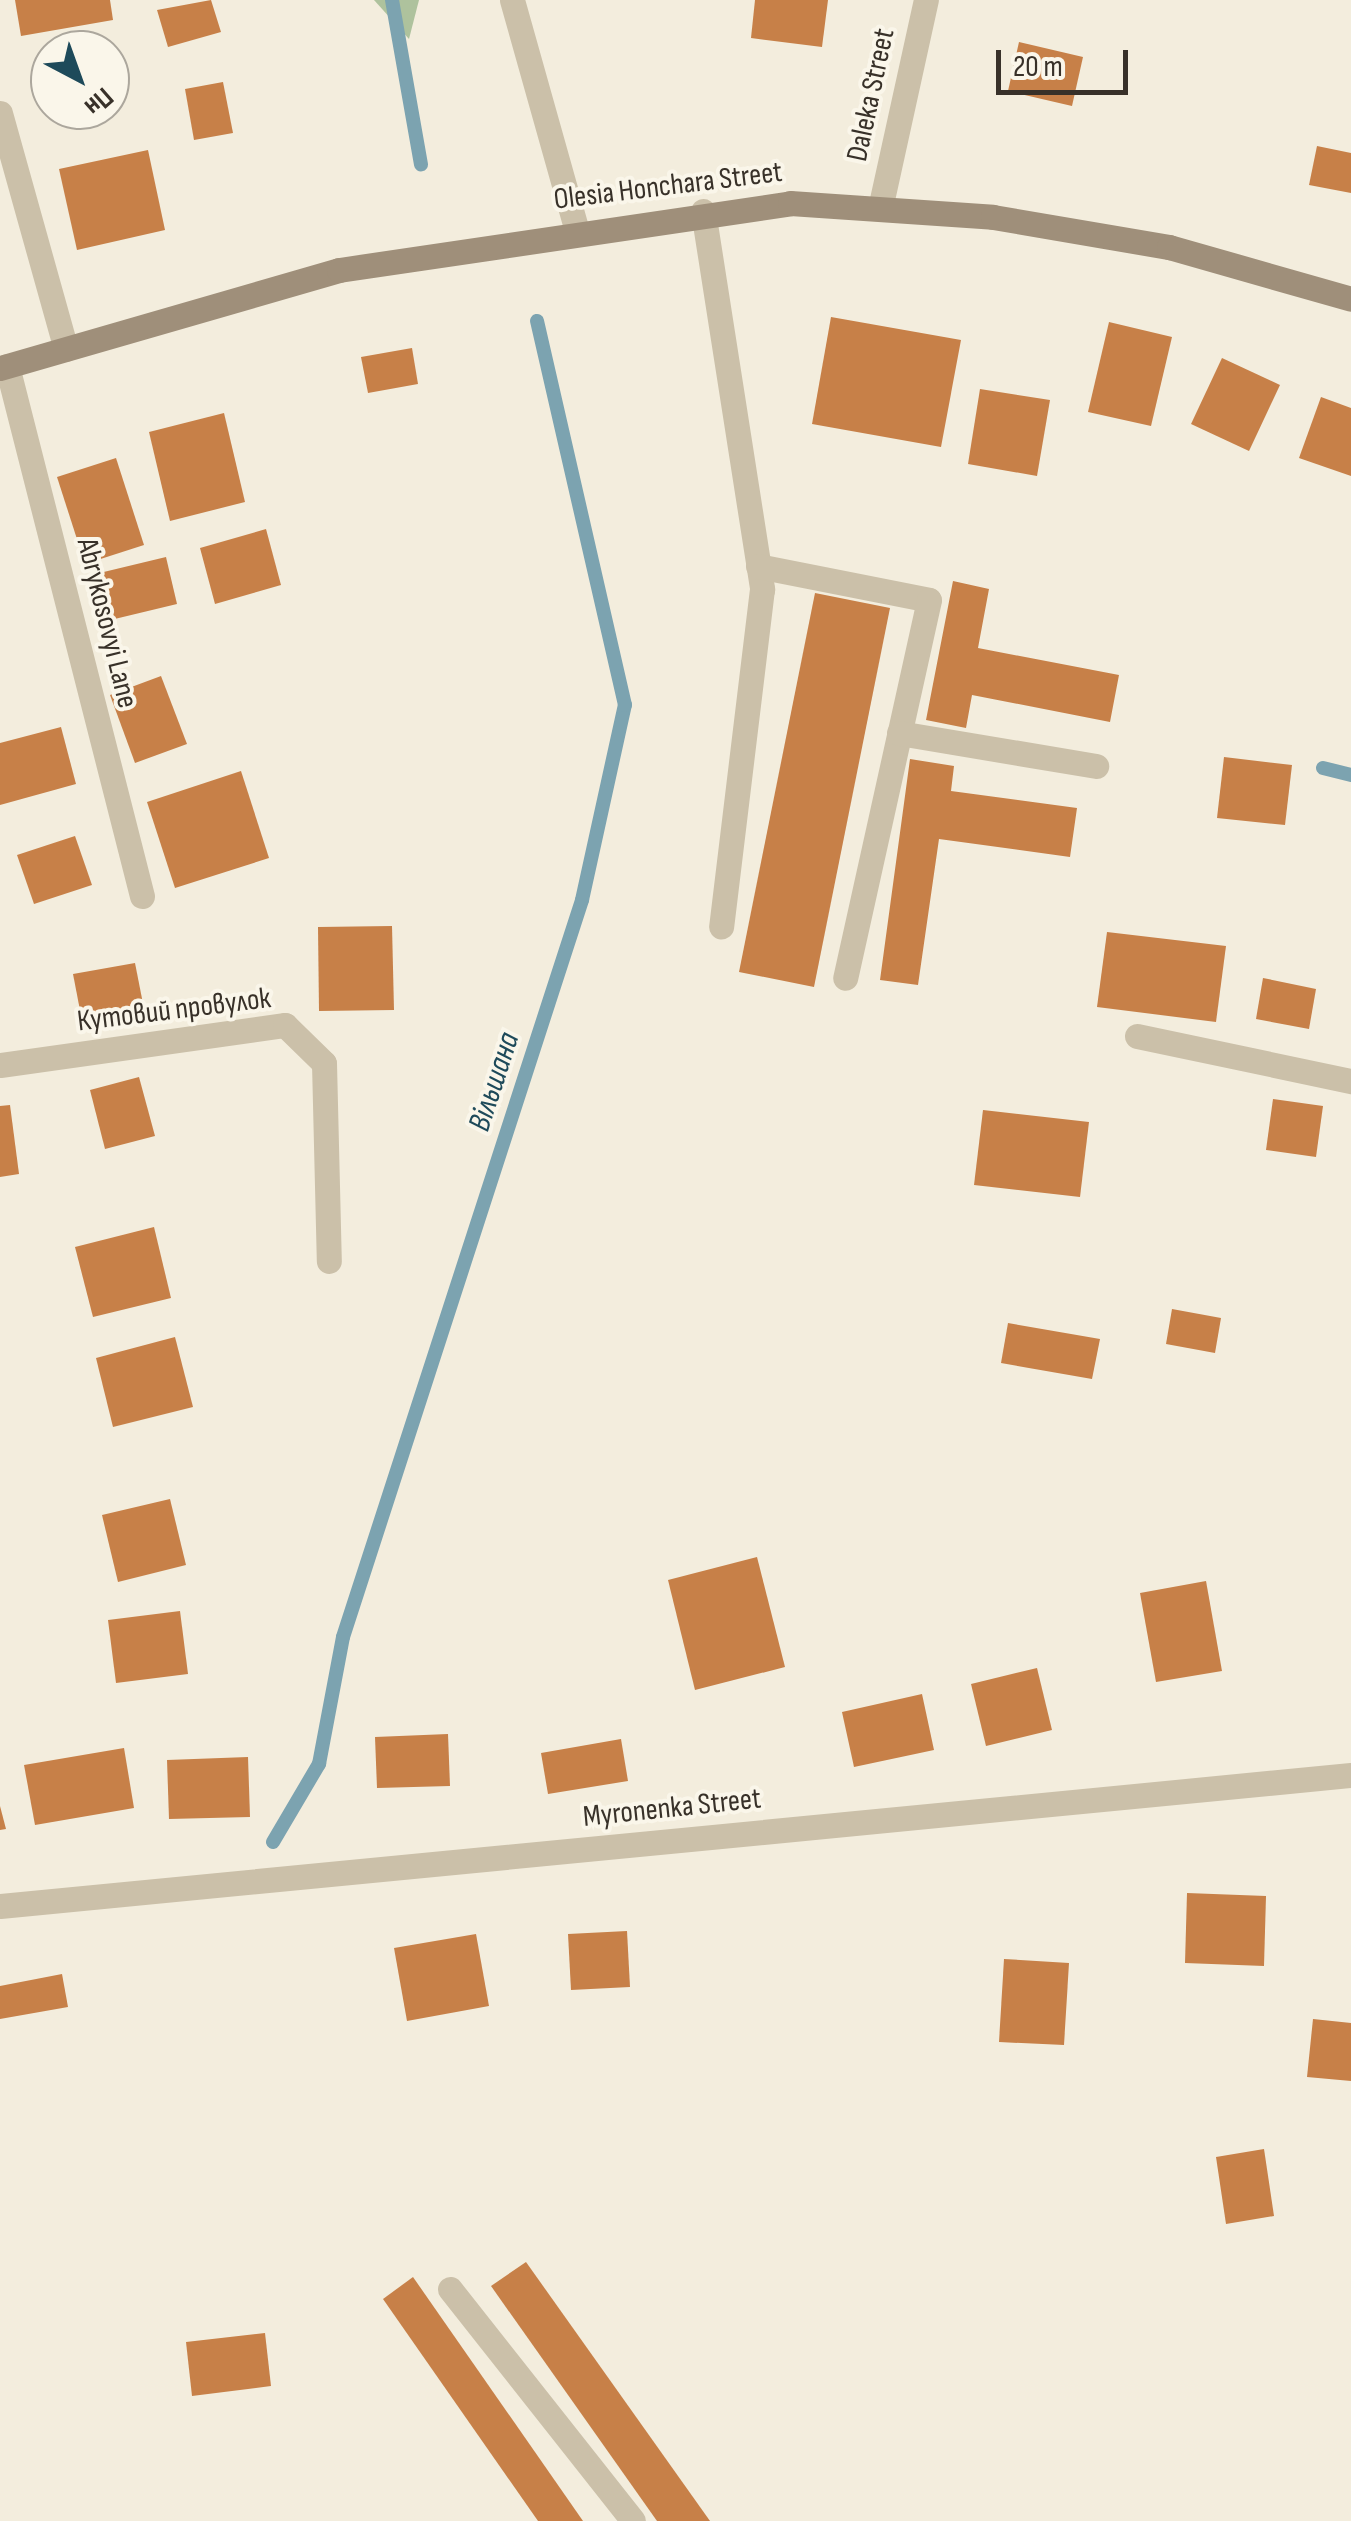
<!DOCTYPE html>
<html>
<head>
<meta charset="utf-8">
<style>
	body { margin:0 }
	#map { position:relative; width:1351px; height:2521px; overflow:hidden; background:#f3eddd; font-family:"Sofia Sans Condensed",sans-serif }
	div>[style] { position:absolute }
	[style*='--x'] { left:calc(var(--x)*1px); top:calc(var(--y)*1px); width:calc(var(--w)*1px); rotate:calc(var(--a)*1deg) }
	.green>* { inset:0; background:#aec29d }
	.stream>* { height:14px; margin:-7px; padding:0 7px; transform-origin:7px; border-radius:7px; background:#7ca3b0 }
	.building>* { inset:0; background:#c78048 }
	.service>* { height:25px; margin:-12.5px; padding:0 12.5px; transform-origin:12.5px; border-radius:12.5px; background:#cbc0a9 }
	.minor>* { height:25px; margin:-12.5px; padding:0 12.5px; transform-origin:12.5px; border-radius:12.5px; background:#cbc0a9 }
	.secondary>* { height:25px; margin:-12.5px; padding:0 12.5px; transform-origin:12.5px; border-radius:12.5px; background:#9f8f7a }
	span { translate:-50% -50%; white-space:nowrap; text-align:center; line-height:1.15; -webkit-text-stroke:8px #faf6ea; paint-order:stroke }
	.street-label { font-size:30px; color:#383129 }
	.water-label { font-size:32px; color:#1e4a5a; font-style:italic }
	.north { position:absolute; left:30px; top:30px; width:100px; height:100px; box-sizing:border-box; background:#faf6ea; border:2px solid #aca79d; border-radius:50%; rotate:139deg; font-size:28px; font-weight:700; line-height:40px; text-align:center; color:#383129 }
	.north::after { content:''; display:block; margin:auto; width:35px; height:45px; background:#1e4a5a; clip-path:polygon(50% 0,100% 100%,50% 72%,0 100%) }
	.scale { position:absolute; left:996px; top:50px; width:132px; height:45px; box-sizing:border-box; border:5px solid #383129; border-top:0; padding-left:12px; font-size:30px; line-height:35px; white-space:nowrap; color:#383129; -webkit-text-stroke:8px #faf6ea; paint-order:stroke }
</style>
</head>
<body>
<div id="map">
	<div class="green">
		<div style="clip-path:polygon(374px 0,419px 0,409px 39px)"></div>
	</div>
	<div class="stream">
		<div style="--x:392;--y:0;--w:167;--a:80"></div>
		<div style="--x:1323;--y:768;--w:29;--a:14"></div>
		<div style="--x:273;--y:1842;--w:91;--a:-59.5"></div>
		<div style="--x:319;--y:1764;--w:129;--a:-79.3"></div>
		<div style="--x:343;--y:1637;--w:775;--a:-72.03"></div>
		<div style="--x:582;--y:900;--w:200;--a:-77.6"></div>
		<div style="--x:625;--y:705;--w:394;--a:-102.9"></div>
	</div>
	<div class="building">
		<div style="clip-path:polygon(15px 0,110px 0,113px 20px,21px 36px)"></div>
		<div style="clip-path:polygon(211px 0,221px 32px,168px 47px,157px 10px)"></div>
		<div style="clip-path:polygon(755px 0,828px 0,822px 47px,751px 38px)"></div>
		<div style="clip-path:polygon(1019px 42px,1083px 57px,1072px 106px,1008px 91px)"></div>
		<div style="clip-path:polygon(223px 82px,233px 133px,194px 140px,185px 89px)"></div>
		<div style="clip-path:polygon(1317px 146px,1351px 153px,1351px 193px,1309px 185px)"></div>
		<div style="clip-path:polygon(148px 150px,165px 230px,77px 250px,59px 169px)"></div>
		<div style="clip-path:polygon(831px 317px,961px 340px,941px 447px,812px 424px)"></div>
		<div style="clip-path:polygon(1109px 322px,1172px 337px,1151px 426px,1088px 412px)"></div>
		<div style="clip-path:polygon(412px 348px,418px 384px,368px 393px,361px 357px)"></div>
		<div style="clip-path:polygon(1222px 358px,1280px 385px,1249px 451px,1191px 424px)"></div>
		<div style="clip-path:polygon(980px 389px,1050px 400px,1037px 476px,968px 464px)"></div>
		<div style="clip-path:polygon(1321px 397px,1351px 408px,1351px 476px,1299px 458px)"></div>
		<div style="clip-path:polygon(224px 413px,245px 502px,170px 521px,149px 432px)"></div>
		<div style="clip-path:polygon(116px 458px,144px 545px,85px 564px,57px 477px)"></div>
		<div style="clip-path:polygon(266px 529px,281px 585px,215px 604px,200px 548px)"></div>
		<div style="clip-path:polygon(166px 557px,177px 604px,98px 623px,87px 576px)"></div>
		<div style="clip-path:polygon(953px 581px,989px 589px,978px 648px,1119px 675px,1110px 722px,972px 695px,966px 728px,926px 720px)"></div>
		<div style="clip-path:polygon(815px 593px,890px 608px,814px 987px,739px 972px)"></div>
		<div style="clip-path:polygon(161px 676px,187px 744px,135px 763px,110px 695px)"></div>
		<div style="clip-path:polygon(61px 727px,76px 784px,0 805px,0 743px)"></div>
		<div style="clip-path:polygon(1224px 757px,1292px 765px,1285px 825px,1217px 818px)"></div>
		<div style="clip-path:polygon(910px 759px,954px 766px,951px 791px,1077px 808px,1070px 857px,939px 839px,918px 985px,880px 980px)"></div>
		<div style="clip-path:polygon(241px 771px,269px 858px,175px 888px,147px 802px)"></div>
		<div style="clip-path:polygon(75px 836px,92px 885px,34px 904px,17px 855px)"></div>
		<div style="clip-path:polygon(392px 926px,394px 1010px,319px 1011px,318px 927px)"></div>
		<div style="clip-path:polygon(1107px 932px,1226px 946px,1216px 1022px,1097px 1007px)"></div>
		<div style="clip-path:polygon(135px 963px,146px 1019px,84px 1031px,73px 974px)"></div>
		<div style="clip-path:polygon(1263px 978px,1316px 989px,1309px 1029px,1256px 1019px)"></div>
		<div style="clip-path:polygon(139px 1077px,155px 1136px,105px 1149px,90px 1090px)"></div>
		<div style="clip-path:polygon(1273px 1099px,1323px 1106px,1316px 1157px,1266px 1150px)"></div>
		<div style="clip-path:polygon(10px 1105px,19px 1174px,0 1177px,0 1106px)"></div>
		<div style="clip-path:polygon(983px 1110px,1089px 1122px,1080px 1197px,974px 1185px)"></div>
		<div style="clip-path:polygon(154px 1227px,171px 1298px,93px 1317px,75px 1247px)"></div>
		<div style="clip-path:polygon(1172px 1309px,1221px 1318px,1215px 1353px,1166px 1344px)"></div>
		<div style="clip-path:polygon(1008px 1323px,1100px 1339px,1092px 1379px,1001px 1363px)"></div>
		<div style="clip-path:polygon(175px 1337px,193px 1407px,113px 1427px,96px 1358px)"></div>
		<div style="clip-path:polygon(170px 1499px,186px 1565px,118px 1582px,102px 1515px)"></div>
		<div style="clip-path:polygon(757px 1557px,785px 1667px,695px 1690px,668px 1580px)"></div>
		<div style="clip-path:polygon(1206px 1581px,1222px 1671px,1156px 1682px,1140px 1593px)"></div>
		<div style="clip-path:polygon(180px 1611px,188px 1674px,116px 1683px,108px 1620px)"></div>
		<div style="clip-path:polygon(1037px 1668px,1052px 1730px,986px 1746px,971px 1684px)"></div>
		<div style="clip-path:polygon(922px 1694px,934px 1750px,854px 1767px,842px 1712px)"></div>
		<div style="clip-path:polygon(448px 1734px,450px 1786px,377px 1788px,375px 1737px)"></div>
		<div style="clip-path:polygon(621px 1739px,628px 1781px,548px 1794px,541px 1753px)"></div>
		<div style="clip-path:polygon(124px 1748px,134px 1808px,35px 1825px,24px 1765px)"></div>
		<div style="clip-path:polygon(248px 1757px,250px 1817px,169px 1819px,167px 1760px)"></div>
		<div style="clip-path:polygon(0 1806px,6px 1829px,0 1830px)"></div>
		<div style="clip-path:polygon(1187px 1893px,1266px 1896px,1264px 1966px,1185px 1963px)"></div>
		<div style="clip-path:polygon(627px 1931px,630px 1987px,571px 1990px,568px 1934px)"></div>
		<div style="clip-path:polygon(476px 1934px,489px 2006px,407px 2021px,394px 1948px)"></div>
		<div style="clip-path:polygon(1004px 1959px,1069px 1963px,1064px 2045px,999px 2042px)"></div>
		<div style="clip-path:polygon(62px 1974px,68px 2007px,0 2019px,0 1986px)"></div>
		<div style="clip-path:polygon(1313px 2019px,1351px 2023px,1351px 2081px,1307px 2077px)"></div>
		<div style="clip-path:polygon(1264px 2149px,1274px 2216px,1226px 2224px,1216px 2157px)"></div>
		<div style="clip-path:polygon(526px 2262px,710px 2521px,657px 2521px,491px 2286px)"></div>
		<div style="clip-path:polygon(413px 2277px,583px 2521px,538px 2521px,383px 2299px)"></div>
		<div style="clip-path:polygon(265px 2333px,271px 2386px,192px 2396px,186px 2342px)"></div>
	</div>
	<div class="service">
		<div style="--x:512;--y:0;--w:237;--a:74.3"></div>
		<div style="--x:0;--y:113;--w:245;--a:74.4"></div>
		<div style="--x:703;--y:211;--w:383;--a:81.1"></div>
		<div style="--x:762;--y:589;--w:340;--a:96.9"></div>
		<div style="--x:758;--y:566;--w:174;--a:11.2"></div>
		<div style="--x:929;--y:600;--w:387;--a:102.5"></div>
		<div style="--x:899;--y:733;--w:200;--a:9.5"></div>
		<div style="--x:450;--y:2289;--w:295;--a:51.7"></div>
	</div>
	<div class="minor">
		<div style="--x:881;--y:204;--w:209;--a:-77.6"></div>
		<div style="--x:7;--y:366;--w:547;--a:75.71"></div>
		<div style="--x:1137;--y:1036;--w:219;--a:11.9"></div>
		<div style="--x:0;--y:1065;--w:288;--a:-8"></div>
		<div style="--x:285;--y:1025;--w:54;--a:44.3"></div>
		<div style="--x:324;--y:1063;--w:198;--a:88.6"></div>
		<div style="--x:0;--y:1906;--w:1357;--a:-5.54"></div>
	</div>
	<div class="secondary">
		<div style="--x:0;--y:368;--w:353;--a:-16.1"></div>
		<div style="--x:339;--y:270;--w:456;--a:-8.4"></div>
		<div style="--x:790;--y:203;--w:203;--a:3.9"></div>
		<div style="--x:993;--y:217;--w:179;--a:9.7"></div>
		<div style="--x:1169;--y:247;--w:189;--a:15.9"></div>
	</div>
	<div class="street-label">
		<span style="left:871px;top:95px;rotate:-78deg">Daleka Street</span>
		<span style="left:668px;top:186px;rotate:-7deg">Olesia Honchara Street</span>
		<span style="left:107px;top:623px;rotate:76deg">Abrykosovyi Lane</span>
		<span style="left:174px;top:1010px;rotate:-7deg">Кутовий провулок</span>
		<span style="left:672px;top:1808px;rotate:-6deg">Myronenka Street</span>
	</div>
	<div class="water-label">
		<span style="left:495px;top:1082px;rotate:-72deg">Вільшана</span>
	</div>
	<div class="north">Пн</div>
	<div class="scale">20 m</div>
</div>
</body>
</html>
